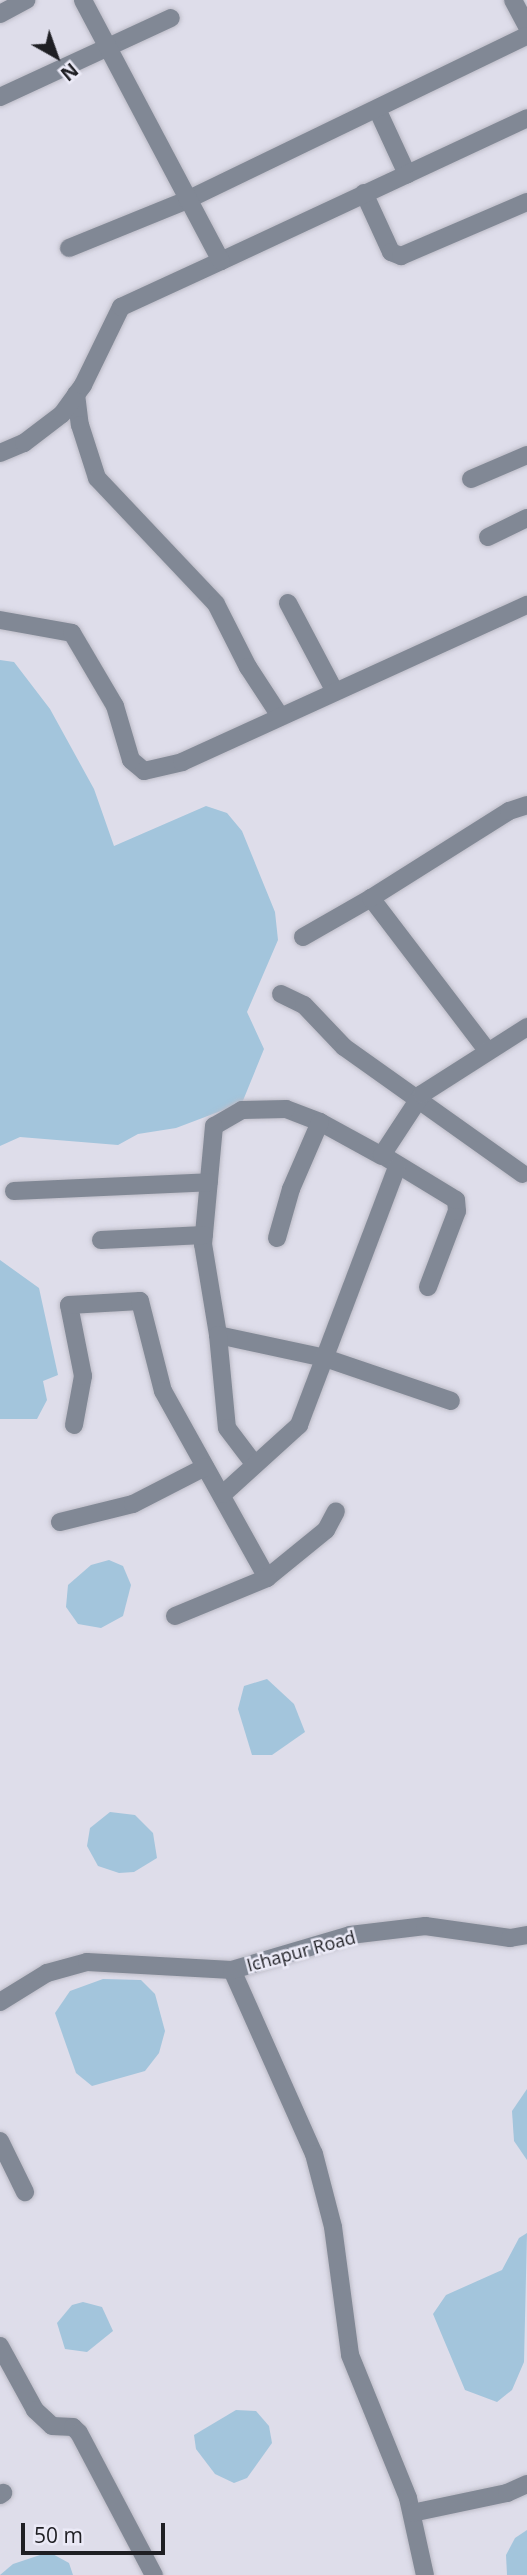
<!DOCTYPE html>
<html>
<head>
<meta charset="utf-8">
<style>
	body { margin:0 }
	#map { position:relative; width:527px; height:2575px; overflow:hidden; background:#deddea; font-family:"Open Sans",sans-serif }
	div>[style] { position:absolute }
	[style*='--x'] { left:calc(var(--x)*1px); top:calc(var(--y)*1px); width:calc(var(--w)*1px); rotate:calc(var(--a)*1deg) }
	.water>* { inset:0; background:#a3c5dc }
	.roads { filter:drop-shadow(0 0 2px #bcbbc6) drop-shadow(0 0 2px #bcbbc6) }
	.minor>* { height:18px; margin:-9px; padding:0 9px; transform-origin:9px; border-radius:9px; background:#818895 }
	span { translate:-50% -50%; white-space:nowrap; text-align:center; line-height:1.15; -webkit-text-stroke:5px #ebeaf7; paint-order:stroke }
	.street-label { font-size:18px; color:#1f1f24 }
	.north { position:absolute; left:21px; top:21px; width:70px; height:70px; -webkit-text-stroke:5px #ebeaf7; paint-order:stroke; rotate:140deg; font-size:19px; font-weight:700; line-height:28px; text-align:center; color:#1f1f24 }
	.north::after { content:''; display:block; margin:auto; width:24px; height:32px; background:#1f1f24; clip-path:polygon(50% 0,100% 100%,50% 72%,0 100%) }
	.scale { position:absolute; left:21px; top:2523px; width:144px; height:32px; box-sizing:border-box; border:4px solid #1f1f24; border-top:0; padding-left:9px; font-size:21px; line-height:24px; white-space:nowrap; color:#1f1f24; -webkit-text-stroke:5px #ebeaf7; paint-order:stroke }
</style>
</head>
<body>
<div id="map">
	<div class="water">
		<div style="clip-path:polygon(0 660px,14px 662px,50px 709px,94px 789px,114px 846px,206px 806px,227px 813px,242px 831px,275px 912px,278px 940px,247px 1012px,264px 1049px,242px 1103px,176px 1128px,138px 1134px,118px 1145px,20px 1137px,0 1146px)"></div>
		<div style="clip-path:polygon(0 1260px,39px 1288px,58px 1375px,43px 1381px,47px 1400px,37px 1419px,0 1419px)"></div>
		<div style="clip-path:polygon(109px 1560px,123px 1566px,131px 1585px,123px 1616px,101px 1628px,78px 1624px,66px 1607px,68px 1585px,91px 1565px)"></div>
		<div style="clip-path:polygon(267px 1679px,294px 1704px,305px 1732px,272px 1755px,252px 1755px,238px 1709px,244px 1686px)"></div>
		<div style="clip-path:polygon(110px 1812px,135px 1815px,153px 1833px,157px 1858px,134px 1872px,119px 1873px,98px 1866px,87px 1846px,90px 1828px)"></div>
		<div style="clip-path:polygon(103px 1979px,141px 1980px,155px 1994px,165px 2031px,159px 2053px,145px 2071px,92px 2086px,76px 2073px,55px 2013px,70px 1991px)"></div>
		<div style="clip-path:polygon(527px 2089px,527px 2160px,514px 2141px,512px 2111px)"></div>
		<div style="clip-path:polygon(527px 2233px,524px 2362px,512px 2390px,497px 2402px,465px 2390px,433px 2314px,446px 2295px,502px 2270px,519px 2238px)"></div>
		<div style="clip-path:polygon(83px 2302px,102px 2307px,113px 2331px,87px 2352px,65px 2349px,57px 2323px,72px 2305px)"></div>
		<div style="clip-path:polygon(236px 2410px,256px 2411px,269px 2426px,272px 2443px,247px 2478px,234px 2483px,215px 2474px,196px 2449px,194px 2435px)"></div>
		<div style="clip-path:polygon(527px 2530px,527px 2575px,507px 2575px,506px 2555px,515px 2538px)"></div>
		<div style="clip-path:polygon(49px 2552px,69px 2563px,73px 2575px,0 2575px,13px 2564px)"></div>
	</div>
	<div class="roads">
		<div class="minor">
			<div style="--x:513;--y:0;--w:30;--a:62"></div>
			<div style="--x:0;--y:14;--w:30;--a:-28"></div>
			<div style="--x:0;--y:97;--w:188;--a:-24.8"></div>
			<div style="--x:377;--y:109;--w:72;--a:65.2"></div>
			<div style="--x:364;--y:193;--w:65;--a:65.4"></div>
			<div style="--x:391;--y:252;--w:11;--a:22"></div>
			<div style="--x:401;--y:256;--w:137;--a:-23.2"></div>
			<div style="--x:69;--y:248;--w:127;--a:-22.1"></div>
			<div style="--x:187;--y:200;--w:377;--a:-25.8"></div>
			<div style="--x:221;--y:261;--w:338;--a:-25"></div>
			<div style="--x:76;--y:394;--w:31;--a:83"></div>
			<div style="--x:80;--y:425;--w:56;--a:72.2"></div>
			<div style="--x:97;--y:478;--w:173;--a:46.6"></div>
			<div style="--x:216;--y:604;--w:71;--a:63.1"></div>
			<div style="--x:248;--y:667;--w:59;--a:56.9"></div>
			<div style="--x:0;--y:453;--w:26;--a:-23"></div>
			<div style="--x:24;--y:443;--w:48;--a:-37.3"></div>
			<div style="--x:62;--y:414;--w:36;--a:-54"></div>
			<div style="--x:83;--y:385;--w:87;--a:-64"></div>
			<div style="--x:121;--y:307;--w:110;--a:-24.7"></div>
			<div style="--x:221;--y:261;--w:295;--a:-117.9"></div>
			<div style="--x:471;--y:479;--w:61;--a:-23.2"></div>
			<div style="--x:488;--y:537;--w:43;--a:-26"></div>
			<div style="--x:288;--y:603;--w:98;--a:62.1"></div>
			<div style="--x:0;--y:620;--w:73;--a:10.2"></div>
			<div style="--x:72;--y:633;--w:85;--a:59.5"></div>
			<div style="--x:115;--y:706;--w:56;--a:73.5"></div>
			<div style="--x:131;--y:760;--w:17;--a:40"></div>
			<div style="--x:144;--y:771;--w:39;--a:-13"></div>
			<div style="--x:182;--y:762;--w:379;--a:-24.5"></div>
			<div style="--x:303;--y:937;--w:78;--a:-29.8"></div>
			<div style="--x:281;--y:994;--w:25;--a:26"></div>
			<div style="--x:304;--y:1005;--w:58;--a:46.4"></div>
			<div style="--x:344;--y:1047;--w:219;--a:35.4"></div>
			<div style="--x:486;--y:1049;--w:190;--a:-127.3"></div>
			<div style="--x:371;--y:898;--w:163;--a:-32.2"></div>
			<div style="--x:509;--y:811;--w:19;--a:-18"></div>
			<div style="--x:382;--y:1156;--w:71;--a:-151.3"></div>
			<div style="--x:320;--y:1122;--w:36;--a:-159"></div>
			<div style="--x:286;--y:1109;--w:44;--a:178.7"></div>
			<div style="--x:242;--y:1110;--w:32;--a:150"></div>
			<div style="--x:214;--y:1126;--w:119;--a:95.3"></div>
			<div style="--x:203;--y:1244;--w:92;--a:80.6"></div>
			<div style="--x:218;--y:1335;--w:109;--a:12.1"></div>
			<div style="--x:325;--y:1358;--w:133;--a:18.8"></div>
			<div style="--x:14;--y:1191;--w:195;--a:-2.6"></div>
			<div style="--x:277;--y:1238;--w:51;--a:-74.1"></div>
			<div style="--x:291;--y:1189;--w:73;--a:-66.6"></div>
			<div style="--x:101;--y:1240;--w:103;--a:-2.8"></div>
			<div style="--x:428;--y:1287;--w:81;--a:-69.1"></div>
			<div style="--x:457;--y:1211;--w:11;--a:-95"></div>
			<div style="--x:456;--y:1200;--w:87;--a:-148.7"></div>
			<div style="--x:382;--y:1155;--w:73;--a:-56.7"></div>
			<div style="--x:422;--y:1094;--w:125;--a:-32.5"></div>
			<div style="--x:218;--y:1335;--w:93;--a:84.5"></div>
			<div style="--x:227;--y:1428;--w:46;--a:52.9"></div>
			<div style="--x:74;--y:1425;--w:50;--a:-79.6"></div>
			<div style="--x:83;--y:1376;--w:72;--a:-101.2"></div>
			<div style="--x:69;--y:1305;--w:71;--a:-3.2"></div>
			<div style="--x:140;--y:1301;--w:93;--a:75.7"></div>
			<div style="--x:163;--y:1391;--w:214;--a:60.9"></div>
			<div style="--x:267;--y:1578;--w:76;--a:-39.1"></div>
			<div style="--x:326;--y:1530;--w:21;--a:-62"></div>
			<div style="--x:223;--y:1494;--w:103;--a:-42.2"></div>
			<div style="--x:299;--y:1425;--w:276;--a:-69.2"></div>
			<div style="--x:60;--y:1522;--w:75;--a:-13.9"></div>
			<div style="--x:133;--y:1504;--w:81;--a:-27.2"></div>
			<div style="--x:175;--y:1616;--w:100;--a:-22.4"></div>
			<div style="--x:232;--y:1970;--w:201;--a:66"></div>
			<div style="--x:314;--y:2154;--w:75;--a:75.4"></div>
			<div style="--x:333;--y:2227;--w:129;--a:82.4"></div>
			<div style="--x:350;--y:2355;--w:154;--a:67.9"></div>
			<div style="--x:408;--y:2498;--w:79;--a:77.6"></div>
			<div style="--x:0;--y:2002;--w:55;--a:-31.7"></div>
			<div style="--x:47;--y:1973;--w:41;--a:-15.4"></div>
			<div style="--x:87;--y:1962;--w:145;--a:3.2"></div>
			<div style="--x:232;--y:1970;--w:123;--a:-16.5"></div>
			<div style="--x:350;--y:1935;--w:76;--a:-6.8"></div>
			<div style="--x:425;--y:1926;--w:86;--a:8"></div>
			<div style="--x:510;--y:1938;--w:17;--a:-10"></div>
			<div style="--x:0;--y:2141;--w:57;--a:63.9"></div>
			<div style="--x:0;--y:2346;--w:73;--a:61.3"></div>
			<div style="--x:35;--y:2410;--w:23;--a:43"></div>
			<div style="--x:52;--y:2426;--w:21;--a:3"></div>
			<div style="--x:73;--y:2427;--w:8;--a:45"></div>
			<div style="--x:79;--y:2433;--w:161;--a:62.2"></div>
			<div style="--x:0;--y:2495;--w:4;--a:-34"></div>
			<div style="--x:412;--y:2513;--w:97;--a:-11.9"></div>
			<div style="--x:507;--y:2493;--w:22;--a:-24"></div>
		</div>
	</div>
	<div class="street-label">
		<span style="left:301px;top:1951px;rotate:-15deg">Ichapur Road</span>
	</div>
	<div class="north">N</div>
	<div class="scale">50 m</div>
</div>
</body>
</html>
